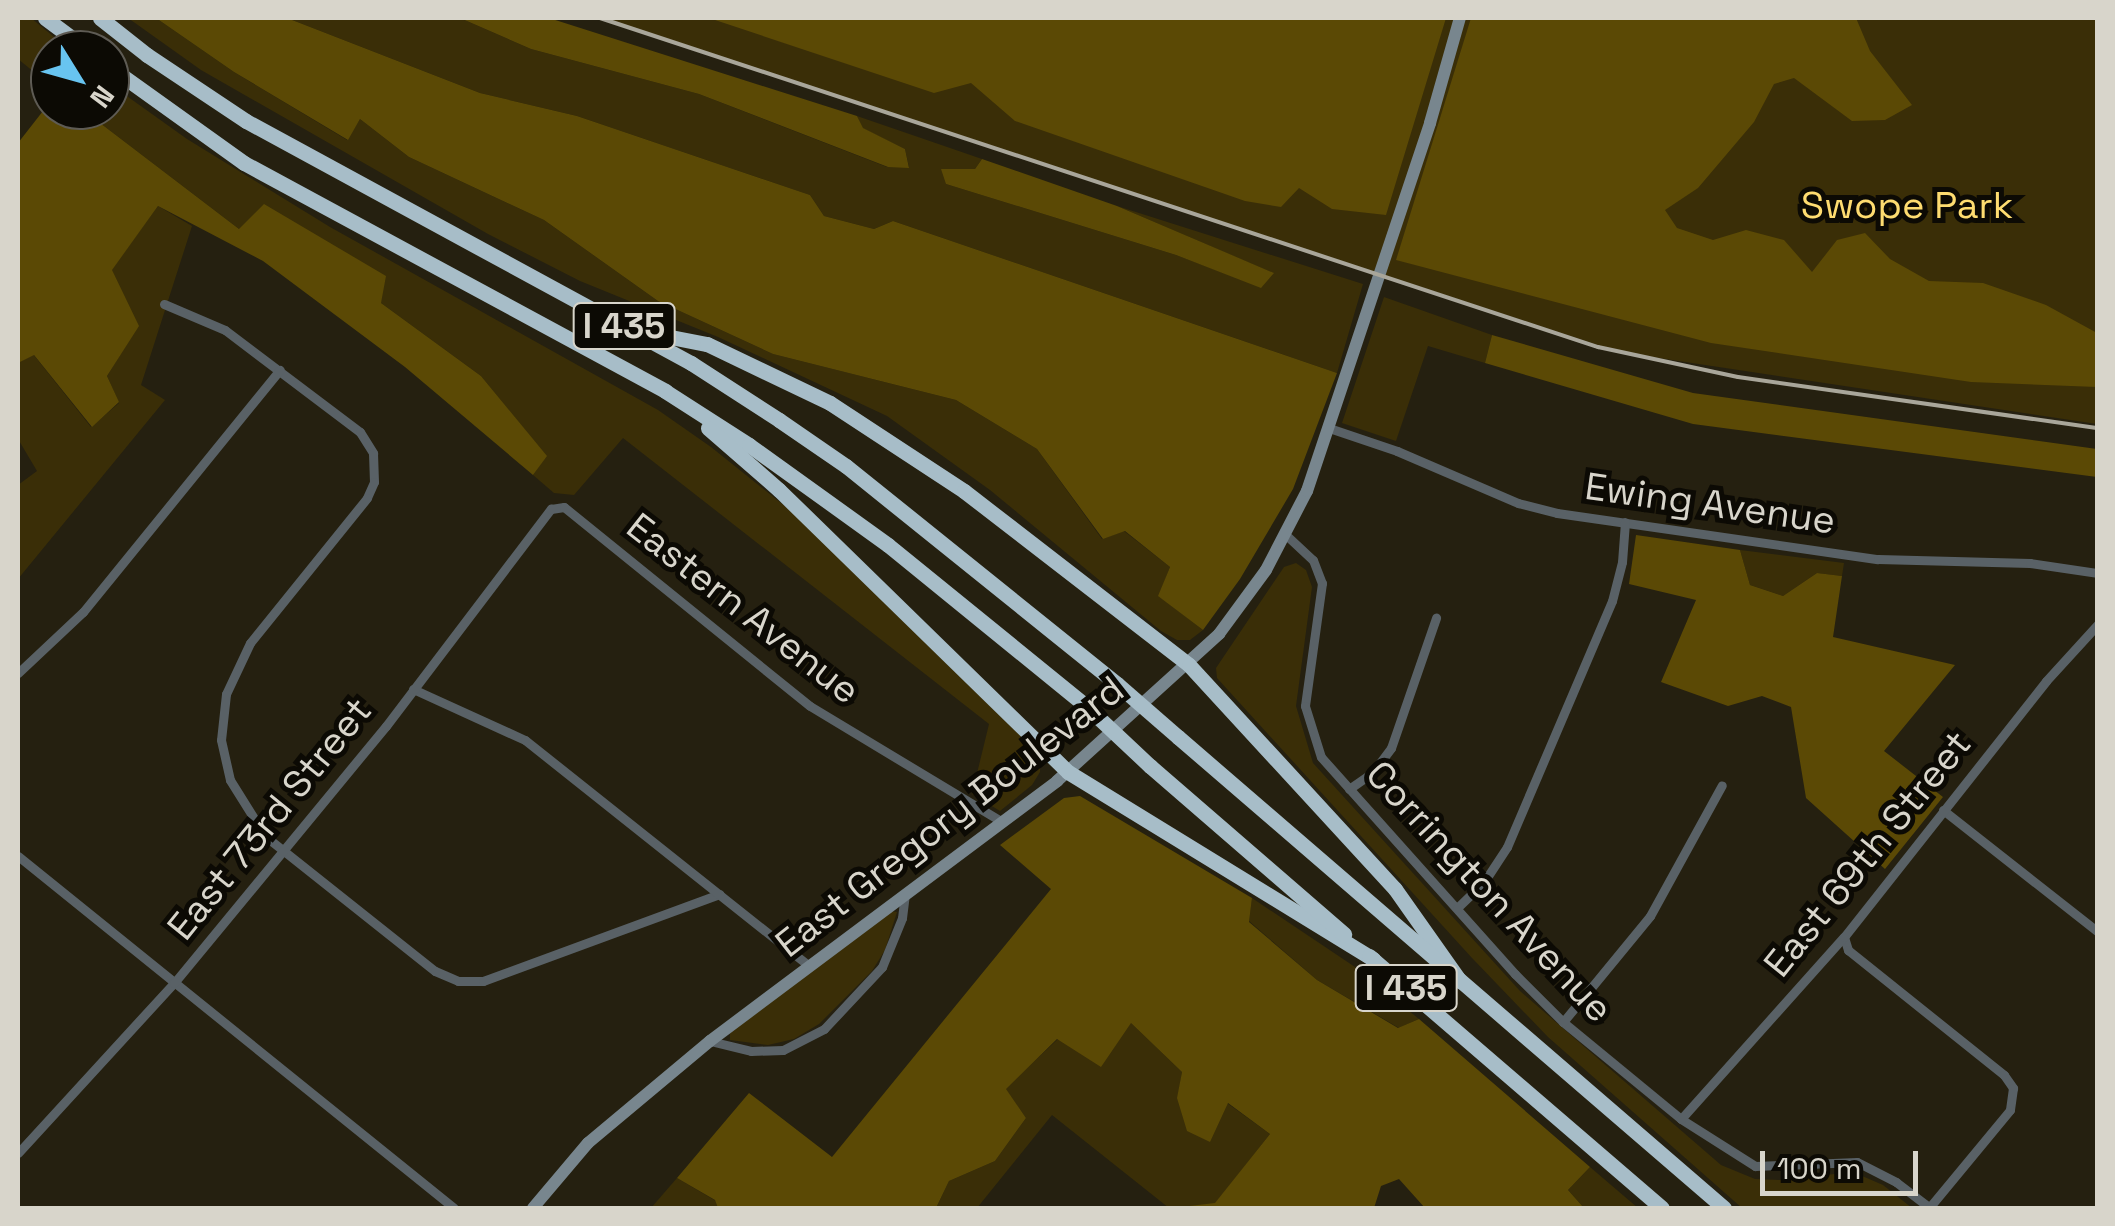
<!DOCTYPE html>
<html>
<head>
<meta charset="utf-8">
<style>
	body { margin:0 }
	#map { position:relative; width:2115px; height:1226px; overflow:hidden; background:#252010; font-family:"Space Grotesk",sans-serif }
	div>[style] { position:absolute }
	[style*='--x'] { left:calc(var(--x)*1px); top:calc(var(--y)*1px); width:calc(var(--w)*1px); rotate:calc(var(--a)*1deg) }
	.green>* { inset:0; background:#3a2e07 }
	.forest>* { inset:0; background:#5b4905 }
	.minor>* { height:9px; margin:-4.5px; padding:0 4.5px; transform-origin:4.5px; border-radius:4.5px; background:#596166 }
	.secondary>* { height:12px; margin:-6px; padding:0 6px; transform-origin:6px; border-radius:6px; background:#78868e }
	.motorway>* { height:15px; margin:-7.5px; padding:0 7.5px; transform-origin:7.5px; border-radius:7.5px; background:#a7bdc8 }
	.rail>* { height:4px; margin:-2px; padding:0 2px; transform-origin:2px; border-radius:2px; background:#a9a69a }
	.motorway-bridge>* { height:15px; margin:-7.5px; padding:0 7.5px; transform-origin:7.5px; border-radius:7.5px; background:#a7bdc8 }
	span { translate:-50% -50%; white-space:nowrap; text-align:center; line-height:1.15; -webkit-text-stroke:10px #0c0a04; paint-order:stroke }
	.shield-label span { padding:2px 8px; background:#0c0a04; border:2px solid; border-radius:8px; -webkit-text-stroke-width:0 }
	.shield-label { font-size:35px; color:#d8d5cb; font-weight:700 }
	.park-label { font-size:38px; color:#fedc70 }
	.street-label { font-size:38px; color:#d8d5cb }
	.frame { position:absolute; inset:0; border:20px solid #d8d5cb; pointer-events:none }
	.north { position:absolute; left:30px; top:30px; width:100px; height:100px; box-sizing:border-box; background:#0c0a04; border:2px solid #5e5b54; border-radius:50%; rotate:127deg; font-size:28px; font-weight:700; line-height:40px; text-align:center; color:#d8d5cb }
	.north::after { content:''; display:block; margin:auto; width:35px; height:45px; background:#68c4f0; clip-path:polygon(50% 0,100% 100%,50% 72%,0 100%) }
	.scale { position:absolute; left:1760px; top:1151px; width:158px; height:45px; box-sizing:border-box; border:5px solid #d8d5cb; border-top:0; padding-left:12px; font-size:30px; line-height:35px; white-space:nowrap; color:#d8d5cb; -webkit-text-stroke:8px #0c0a04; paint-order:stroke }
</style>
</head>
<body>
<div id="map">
	<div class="green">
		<div style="clip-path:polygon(18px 18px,31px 18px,70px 50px,50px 50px,50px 85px,18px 59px)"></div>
		<div style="clip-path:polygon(128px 18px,156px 18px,234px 72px,347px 140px,360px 119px,409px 157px,544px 220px,658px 301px,773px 354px,956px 400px,1037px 449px,1102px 539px,1124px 531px,1170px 567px,1159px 596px,1203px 630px,1190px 640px,1177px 640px,1161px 631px,990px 490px,887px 416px,718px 337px,580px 281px,488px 234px,201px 70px)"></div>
		<div style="clip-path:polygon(287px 18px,460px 18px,531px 49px,699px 94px,887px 167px,909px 167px,905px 149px,862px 128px,857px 116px,982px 159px,975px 169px,946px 184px,1176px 255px,1261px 287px,1273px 273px,1117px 206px,1363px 284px,1337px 373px,893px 221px,874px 229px,824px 216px,810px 195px,577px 116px,480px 93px)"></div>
		<div style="clip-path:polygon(600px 18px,2097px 18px,2097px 424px,1619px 352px)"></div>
		<div style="clip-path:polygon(110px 84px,187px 139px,330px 227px,658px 410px,711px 447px,791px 511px,1040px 755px,1040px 772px,1032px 785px,1000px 811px,972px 794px,989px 724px,623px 438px,574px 495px,554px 493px,533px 475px,546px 456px,481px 376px,381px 303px,239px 229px,83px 110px,110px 110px)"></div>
		<div style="clip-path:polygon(158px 206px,192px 226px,141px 385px,165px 400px,18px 579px,18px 485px,37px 471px,18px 439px,18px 363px,33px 354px,91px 427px,119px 403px,107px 376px,138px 326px,111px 270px)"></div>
		<div style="clip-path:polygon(1384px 297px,1492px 335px,1485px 363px,1428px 346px,1396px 441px,1342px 423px)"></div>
		<div style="clip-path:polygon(1740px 550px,1844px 563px,1842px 576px,1817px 573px,1783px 596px,1750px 585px)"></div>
		<div style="clip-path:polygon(1296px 563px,1306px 570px,1312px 587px,1296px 706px,1313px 763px,1520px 991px,1721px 1165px,1755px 1179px,1780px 1180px,1853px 1172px,1883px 1185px,1912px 1208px,1742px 1208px,1548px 1037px,1472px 958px,1217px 678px,1216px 668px,1284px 567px)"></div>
		<div style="clip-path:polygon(1252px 898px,1355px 967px,1419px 1019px,1399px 1028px,1317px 980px,1249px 921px)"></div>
		<div style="clip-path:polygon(890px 911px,897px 912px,885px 950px,872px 971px,819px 1024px,794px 1039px,768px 1045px,730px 1040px,730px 1033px)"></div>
		<div style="clip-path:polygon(1130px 1022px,1182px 1072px,1178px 1098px,1227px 1103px,1270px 1134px,1215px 1204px,1169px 1208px,1052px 1115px,977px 1208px,936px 1208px,949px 1181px,995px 1161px,1026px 1118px,1005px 1089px,1058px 1039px)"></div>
		<div style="clip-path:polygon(1590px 1167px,1638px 1208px,1584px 1208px,1568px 1190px)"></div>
		<div style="clip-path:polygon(677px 1178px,716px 1201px,718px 1208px,651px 1208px)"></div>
	</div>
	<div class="forest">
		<div style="clip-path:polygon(156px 18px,287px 18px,480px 93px,577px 116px,810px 195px,824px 216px,874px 229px,893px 221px,1337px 373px,1293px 489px,1240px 579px,1203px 630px,1158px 596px,1170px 567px,1125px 531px,1103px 539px,1037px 449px,956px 400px,773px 354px,658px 301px,544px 220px,409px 157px,360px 119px,348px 140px,234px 72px)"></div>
		<div style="clip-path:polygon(460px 18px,549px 18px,857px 116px,863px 128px,905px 149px,909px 168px,888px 167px,699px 94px,531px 49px)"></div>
		<div style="clip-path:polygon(709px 18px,1446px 18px,1386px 215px,1332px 209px,1299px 188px,1281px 207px,1245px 201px,1015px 121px,971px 83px,934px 93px)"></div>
		<div style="clip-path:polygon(1471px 18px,1856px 18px,1870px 51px,1912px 105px,1885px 120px,1852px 121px,1794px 78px,1774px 84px,1754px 122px,1698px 188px,1665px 210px,1677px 228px,1713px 240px,1746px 230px,1784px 240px,1812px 272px,1837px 240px,1865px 233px,1890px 259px,1929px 281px,1983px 283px,2046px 305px,2097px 333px,2097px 387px,1971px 382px,1711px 343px,1396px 260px)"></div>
		<div style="clip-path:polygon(50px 102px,50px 110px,83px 110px,239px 229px,264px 204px,386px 276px,381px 303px,481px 376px,547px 456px,533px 475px,405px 367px,263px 261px,158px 206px,112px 270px,139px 326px,107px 376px,119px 402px,92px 427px,34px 355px,18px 363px,18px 143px)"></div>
		<div style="clip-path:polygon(982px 159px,1117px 206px,1274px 273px,1261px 288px,1176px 255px,946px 184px,941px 169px,975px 169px)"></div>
		<div style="clip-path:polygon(1492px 335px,1693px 393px,2097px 449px,2097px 477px,1693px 424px,1485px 363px)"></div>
		<div style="clip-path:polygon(1636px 535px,1740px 550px,1750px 585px,1783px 596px,1817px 573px,1842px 576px,1833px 637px,1955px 665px,1884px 751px,1943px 797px,1885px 869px,1806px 798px,1791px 707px,1762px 696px,1728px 706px,1661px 682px,1696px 600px,1629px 584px)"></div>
		<div style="clip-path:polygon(1080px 796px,1252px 898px,1249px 922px,1317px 980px,1398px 1028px,1419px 1019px,1590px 1167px,1568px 1190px,1584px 1208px,1425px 1208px,1399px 1179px,1381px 1186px,1374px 1208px,1172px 1208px,1215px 1203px,1270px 1134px,1228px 1103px,1210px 1142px,1187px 1131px,1177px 1098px,1182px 1072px,1131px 1023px,1101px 1067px,1057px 1039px,1006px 1089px,1026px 1118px,995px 1161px,949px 1181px,936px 1208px,718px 1208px,715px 1200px,677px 1178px,749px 1093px,832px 1157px,1051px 889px,1000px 845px,1064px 798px)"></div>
	</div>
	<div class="minor">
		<div style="--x:164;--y:304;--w:66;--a:23.1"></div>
		<div style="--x:225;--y:330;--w:169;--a:37.1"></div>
		<div style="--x:360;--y:432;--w:25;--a:58"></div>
		<div style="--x:373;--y:453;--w:29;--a:88"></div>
		<div style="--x:374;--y:482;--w:17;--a:114"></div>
		<div style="--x:367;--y:498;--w:186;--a:128.9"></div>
		<div style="--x:250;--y:643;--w:56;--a:115.2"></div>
		<div style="--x:226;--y:694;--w:46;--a:96.2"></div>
		<div style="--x:221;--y:740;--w:41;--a:77.3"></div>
		<div style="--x:230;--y:780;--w:66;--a:58"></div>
		<div style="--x:265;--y:836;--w:217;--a:38.5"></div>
		<div style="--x:435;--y:971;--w:25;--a:23"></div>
		<div style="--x:458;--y:981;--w:25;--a:0"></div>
		<div style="--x:483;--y:981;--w:252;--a:-20.2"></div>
		<div style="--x:1329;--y:428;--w:72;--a:18.7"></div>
		<div style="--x:1397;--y:451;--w:132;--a:23.3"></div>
		<div style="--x:1518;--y:503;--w:40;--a:14.4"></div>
		<div style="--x:1557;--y:513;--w:324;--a:8.2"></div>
		<div style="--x:1878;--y:559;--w:152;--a:1.5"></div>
		<div style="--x:2030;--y:563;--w:69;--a:8.4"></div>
		<div style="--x:1286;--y:535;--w:37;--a:43"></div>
		<div style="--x:1313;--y:560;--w:25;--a:69"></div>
		<div style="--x:1322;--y:583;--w:124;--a:97.9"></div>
		<div style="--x:1305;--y:706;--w:53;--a:72.6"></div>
		<div style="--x:1321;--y:757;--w:291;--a:48.2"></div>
		<div style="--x:1515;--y:974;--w:68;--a:45"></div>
		<div style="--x:1563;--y:1022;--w:153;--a:39.4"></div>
		<div style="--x:1681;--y:1119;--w:88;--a:32.4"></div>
		<div style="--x:1755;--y:1166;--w:102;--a:-2.2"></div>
		<div style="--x:1857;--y:1162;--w:44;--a:27.1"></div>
		<div style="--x:1896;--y:1182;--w:43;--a:37.4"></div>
		<div style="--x:18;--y:673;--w:89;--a:-43.2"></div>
		<div style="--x:83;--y:612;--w:312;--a:-50.9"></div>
		<div style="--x:413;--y:689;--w:123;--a:24.5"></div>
		<div style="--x:525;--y:740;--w:362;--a:38.5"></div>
		<div style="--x:1349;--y:789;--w:29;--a:-35"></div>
		<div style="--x:1373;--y:772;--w:30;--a:-53"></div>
		<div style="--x:1391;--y:748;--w:138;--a:-70.9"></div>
		<div style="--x:1943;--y:810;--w:197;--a:38.2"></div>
		<div style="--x:18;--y:856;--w:560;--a:38.92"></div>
		<div style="--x:1457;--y:908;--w:37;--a:-44"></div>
		<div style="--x:1484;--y:882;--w:42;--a:-56.7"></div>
		<div style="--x:1507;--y:847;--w:267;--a:-66.9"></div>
		<div style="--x:1612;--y:601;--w:40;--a:-75.6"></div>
		<div style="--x:1622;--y:562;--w:40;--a:-85.7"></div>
		<div style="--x:1844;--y:937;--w:14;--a:73"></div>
		<div style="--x:1848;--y:950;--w:200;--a:38.7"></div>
		<div style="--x:2004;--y:1075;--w:16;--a:55"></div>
		<div style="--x:2013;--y:1088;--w:22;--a:98"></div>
		<div style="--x:2010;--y:1110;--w:127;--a:129.6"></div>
		<div style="--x:1563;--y:1022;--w:137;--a:-50.6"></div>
		<div style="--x:1650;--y:916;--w:149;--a:-61.2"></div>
		<div style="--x:710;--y:1041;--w:42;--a:13.7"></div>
		<div style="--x:751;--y:1051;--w:32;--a:-2"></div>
		<div style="--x:783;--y:1050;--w:46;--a:-27.1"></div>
		<div style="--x:824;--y:1029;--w:85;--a:-46.9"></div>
		<div style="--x:882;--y:967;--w:53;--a:-67.8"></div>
		<div style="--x:902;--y:918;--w:23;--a:-83"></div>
		<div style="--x:1681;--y:1119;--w:244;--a:-48.2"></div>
		<div style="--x:1844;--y:937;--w:326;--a:-51.7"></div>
		<div style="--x:2046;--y:681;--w:77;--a:-47.6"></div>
		<div style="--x:18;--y:1153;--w:231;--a:-47.5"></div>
		<div style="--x:174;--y:983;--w:333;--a:-50.5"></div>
		<div style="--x:386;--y:726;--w:273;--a:-52.8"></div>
		<div style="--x:551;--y:509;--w:13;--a:-9"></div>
		<div style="--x:564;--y:507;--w:316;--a:39"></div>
		<div style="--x:810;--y:706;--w:224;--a:31.1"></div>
	</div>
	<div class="secondary">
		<div style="--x:533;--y:1208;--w:85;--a:-49.8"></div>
		<div style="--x:588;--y:1143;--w:159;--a:-39.9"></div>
		<div style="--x:710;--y:1041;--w:434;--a:-36.8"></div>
		<div style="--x:1057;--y:781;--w:219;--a:-42.2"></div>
		<div style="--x:1219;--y:634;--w:79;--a:-53.7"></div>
		<div style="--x:1266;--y:570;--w:89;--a:-62.6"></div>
		<div style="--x:1307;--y:491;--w:388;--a:-71.5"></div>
		<div style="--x:1430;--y:123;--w:109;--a:-74.1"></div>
	</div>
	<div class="motorway">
		<div style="--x:45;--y:18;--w:54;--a:36.7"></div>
		<div style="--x:100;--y:18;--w:60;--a:38.2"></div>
		<div style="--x:147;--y:55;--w:119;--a:33.7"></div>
		<div style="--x:246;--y:121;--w:507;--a:28.54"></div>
		<div style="--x:691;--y:363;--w:105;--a:32.9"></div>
		<div style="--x:779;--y:420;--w:81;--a:34.5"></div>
		<div style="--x:846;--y:466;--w:348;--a:38.8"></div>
		<div style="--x:110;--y:67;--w:165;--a:35.6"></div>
		<div style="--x:244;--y:163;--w:479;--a:28.4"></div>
		<div style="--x:665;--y:391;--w:100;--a:32.7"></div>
		<div style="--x:749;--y:445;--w:171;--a:35.7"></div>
		<div style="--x:888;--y:545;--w:255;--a:39.1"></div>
		<div style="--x:645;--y:332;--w:63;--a:11"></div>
		<div style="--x:707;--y:344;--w:136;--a:25.6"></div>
		<div style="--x:830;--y:403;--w:160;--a:33.3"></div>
		<div style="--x:964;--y:491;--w:284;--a:37.7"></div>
		<div style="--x:1189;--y:665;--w:304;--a:47.4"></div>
		<div style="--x:1395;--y:889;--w:113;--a:54.8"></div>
		<div style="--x:708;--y:428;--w:94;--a:41.1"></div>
		<div style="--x:779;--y:490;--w:404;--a:44.3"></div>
		<div style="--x:1068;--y:772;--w:358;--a:31.5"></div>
		<div style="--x:1178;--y:737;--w:721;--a:40.78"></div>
		<div style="--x:1150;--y:766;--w:257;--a:40.9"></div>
		<div style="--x:1369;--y:956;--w:386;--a:40.7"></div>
	</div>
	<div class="rail">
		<div style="--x:600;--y:18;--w:1051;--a:18.25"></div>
		<div style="--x:1598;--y:347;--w:143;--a:12.1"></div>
		<div style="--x:1738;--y:377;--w:364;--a:8.1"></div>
	</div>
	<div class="motorway-bridge">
		<div style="--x:1117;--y:684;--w:81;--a:41"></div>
		<div style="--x:1086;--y:706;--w:88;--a:43.2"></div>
	</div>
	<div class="shield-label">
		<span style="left:624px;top:326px">I 435</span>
		<span style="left:1406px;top:988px">I 435</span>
	</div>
	<div class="park-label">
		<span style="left:1907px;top:206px">Swope Park</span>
	</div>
	<div class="street-label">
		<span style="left:1710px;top:504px;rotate:8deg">Ewing Avenue</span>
		<span style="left:743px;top:609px;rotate:38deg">Eastern Avenue</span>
		<span style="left:950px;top:817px;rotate:-38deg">East Gregory Boulevard</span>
		<span style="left:270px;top:819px;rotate:-51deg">East 73rd Street</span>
		<span style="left:1868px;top:854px;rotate:-51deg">East 69th Street</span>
		<span style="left:1489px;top:892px;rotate:47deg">Corrington Avenue</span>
	</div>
	<div class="frame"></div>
	<div class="north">N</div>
	<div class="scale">100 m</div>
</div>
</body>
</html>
